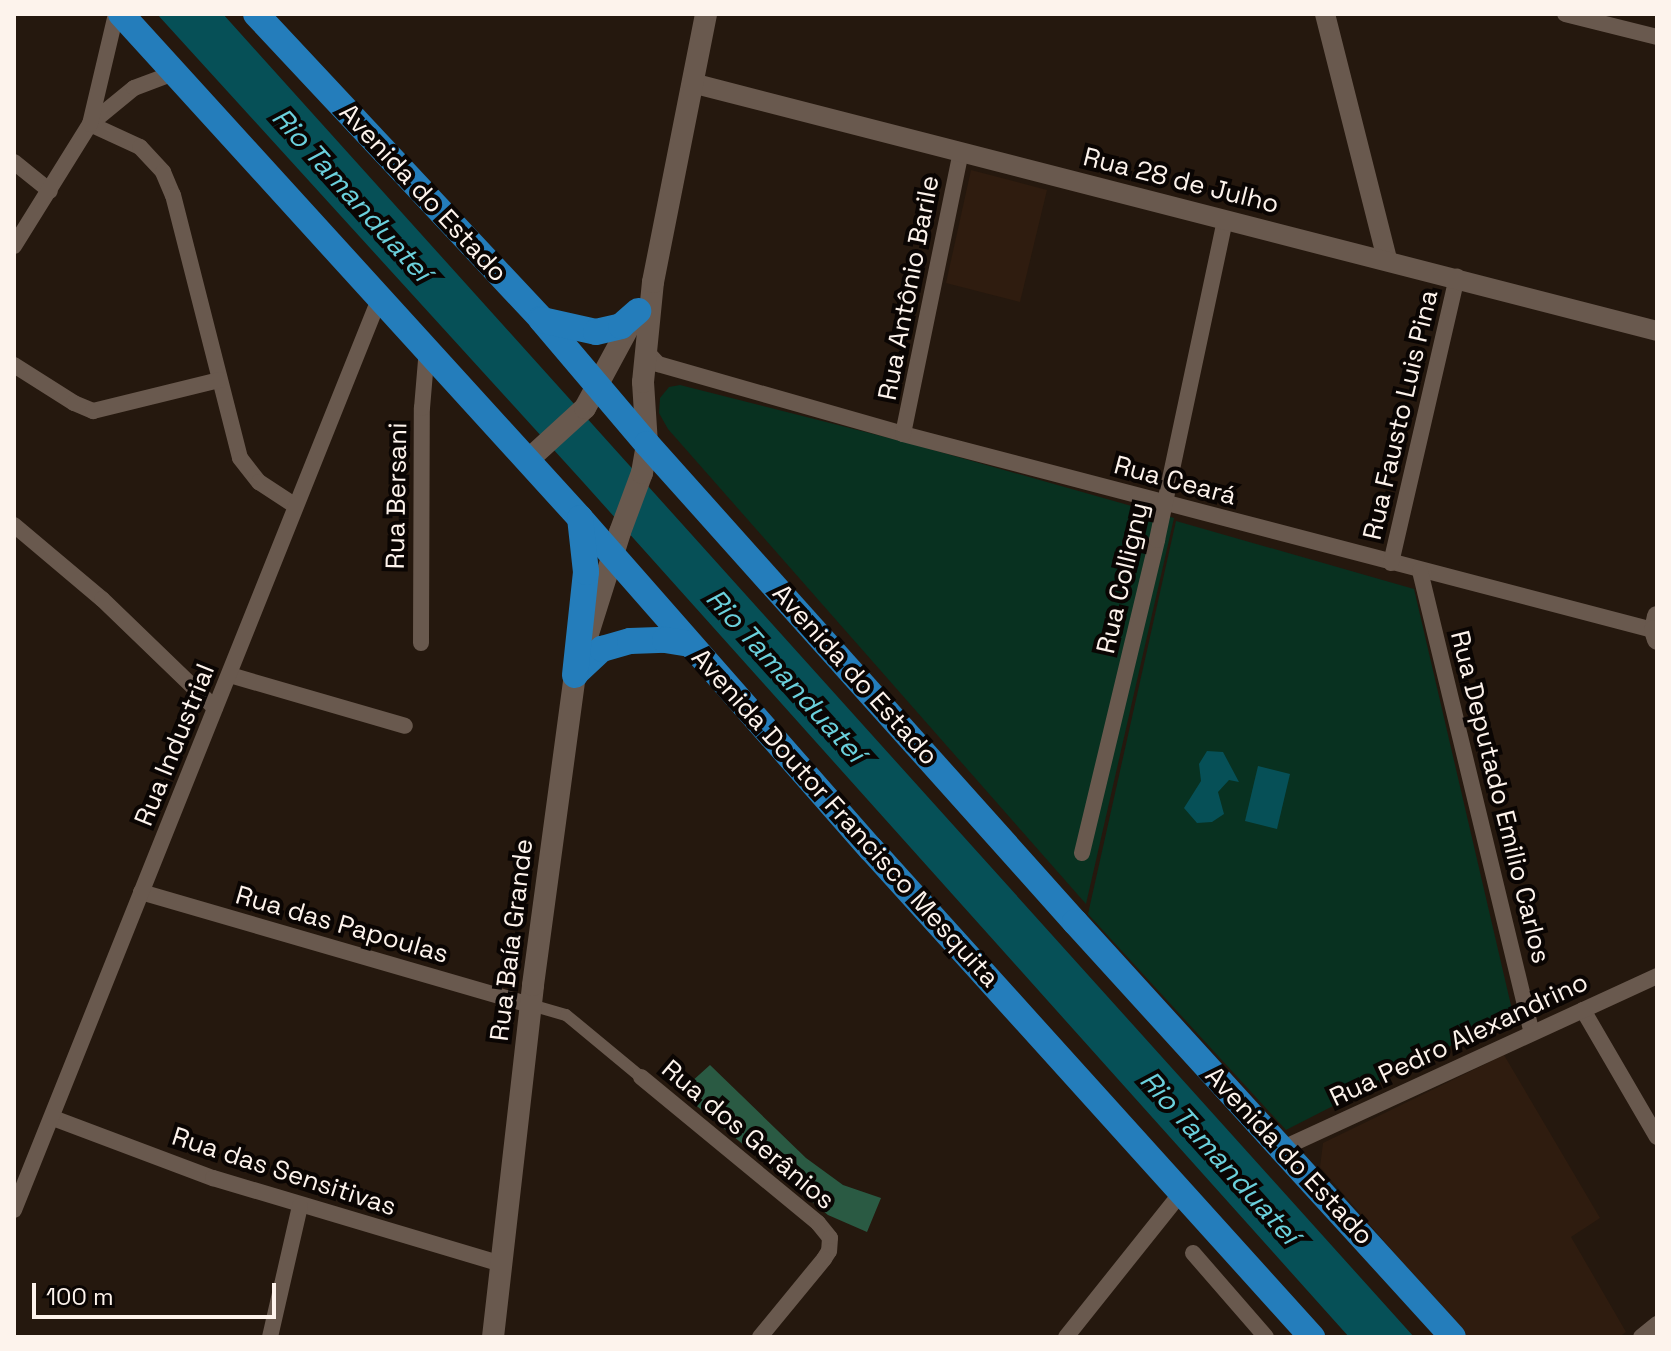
<!DOCTYPE html>
<html>
<head>
<meta charset="utf-8">
<style>
	body { margin:0 }
	#map { position:relative; width:1671px; height:1351px; overflow:hidden; background:#25180e; font-family:"Space Grotesk",sans-serif }
	div>[style] { position:absolute }
	[style*='--x'] { left:calc(var(--x)*1px); top:calc(var(--y)*1px); width:calc(var(--w)*1px); rotate:calc(var(--a)*1deg) }
	.built>* { inset:0; background:#2f1c0f }
	.green>* { inset:0; background:#083120 }
	.forest>* { inset:0; background:#2a5a43 }
	.water>* { inset:0; background:#065057 }
	.pedestrian>* { height:12px; margin:-6px; padding:0 6px; transform-origin:6px; border-radius:6px; background:#69594e }
	.minor>* { height:16px; margin:-8px; padding:0 8px; transform-origin:8px; border-radius:8px; background:#69594e }
	.tertiary>* { height:20px; margin:-10px; padding:0 10px; transform-origin:10px; border-radius:10px; background:#69594e }
	.secondary>* { height:22px; margin:-11px; padding:0 11px; transform-origin:11px; border-radius:11px; background:#69594e }
	.trunk>* { height:26px; margin:-13px; padding:0 13px; transform-origin:13px; border-radius:13px; background:#247dbb }
	span { translate:-50% -50%; white-space:nowrap; text-align:center; line-height:1.15; -webkit-text-stroke:8px #0a0503; paint-order:stroke }
	.street-label { font-size:26px; color:#fdf3ec }
	.water-label { font-size:28px; color:#6bd0dc; font-style:italic }
	.frame { position:absolute; inset:0; border:16px solid #fdf3ec; pointer-events:none }
	.scale { position:absolute; left:32px; top:1283px; width:244px; height:36px; box-sizing:border-box; border:4px solid #fdf3ec; border-top:0; padding-left:10px; font-size:24px; line-height:28px; white-space:nowrap; color:#fdf3ec; -webkit-text-stroke:6px #0a0503; paint-order:stroke }
</style>
</head>
<body>
<div id="map">
	<div class="built">
		<div style="clip-path:polygon(971px 170px,1047px 190px,1020px 302px,946px 283px)"></div>
		<div style="clip-path:polygon(1504px 1055px,1600px 1218px,1571px 1237px,1626px 1332px,1619px 1337px,1467px 1337px,1320px 1167px,1323px 1143px)"></div>
	</div>
	<div class="green">
		<div style="clip-path:polygon(680px 385px,905px 442px,1174px 518px,1086px 904px,668px 429px,659px 413px,660px 398px,669px 387px)"></div>
		<div style="clip-path:polygon(1176px 521px,1414px 589px,1513px 1014px,1286px 1130px,1088px 914px)"></div>
	</div>
	<div class="forest">
		<div style="clip-path:polygon(710px 1065px,806px 1158px,843px 1185px,881px 1198px,867px 1232px,828px 1215px,680px 1092px)"></div>
	</div>
	<div class="water">
		<div style="clip-path:polygon(157px 14px,223px 14px,1414px 1337px,1349px 1337px,583px 482px)"></div>
		<div style="clip-path:polygon(1207px 751px,1223px 752px,1239px 782px,1229px 780px,1218px 792px,1224px 814px,1212px 822px,1197px 823px,1184px 808px,1201px 781px,1199px 764px)"></div>
		<div style="clip-path:polygon(1258px 766px,1290px 774px,1277px 829px,1245px 821px)"></div>
	</div>
	<div class="pedestrian">
		<div style="--x:531;--y:1005;--w:36;--a:16"></div>
		<div style="--x:566;--y:1015;--w:97;--a:39.6"></div>
	</div>
	<div class="minor">
		<div style="--x:1565;--y:14;--w:95;--a:14"></div>
		<div style="--x:90;--y:124;--w:55;--a:24.7"></div>
		<div style="--x:140;--y:147;--w:34;--a:47"></div>
		<div style="--x:163;--y:172;--w:25;--a:67"></div>
		<div style="--x:173;--y:195;--w:271;--a:75.7"></div>
		<div style="--x:240;--y:458;--w:31;--a:52"></div>
		<div style="--x:259;--y:482;--w:42;--a:33.3"></div>
		<div style="--x:90;--y:124;--w:57;--a:-39.3"></div>
		<div style="--x:134;--y:88;--w:43;--a:-20.6"></div>
		<div style="--x:14;--y:162;--w:46;--a:38.9"></div>
		<div style="--x:14;--y:246;--w:144;--a:-58.1"></div>
		<div style="--x:90;--y:124;--w:113;--a:-76.7"></div>
		<div style="--x:646;--y:351;--w:18;--a:47"></div>
		<div style="--x:658;--y:364;--w:255;--a:15.9"></div>
		<div style="--x:903;--y:434;--w:779;--a:14.64"></div>
		<div style="--x:14;--y:365;--w:71;--a:32.3"></div>
		<div style="--x:74;--y:403;--w:21;--a:23"></div>
		<div style="--x:93;--y:411;--w:130;--a:-13.8"></div>
		<div style="--x:903;--y:434;--w:289;--a:-78.4"></div>
		<div style="--x:14;--y:525;--w:115;--a:40.1"></div>
		<div style="--x:102;--y:599;--w:157;--a:44"></div>
		<div style="--x:1391;--y:563;--w:294;--a:-77"></div>
		<div style="--x:1420;--y:571;--w:475;--a:76.4"></div>
		<div style="--x:421;--y:643;--w:235;--a:-89.8"></div>
		<div style="--x:422;--y:408;--w:59;--a:-85.2"></div>
		<div style="--x:230;--y:675;--w:182;--a:16.2"></div>
		<div style="--x:1082;--y:853;--w:322;--a:-76.5"></div>
		<div style="--x:1157;--y:540;--w:327;--a:-78"></div>
		<div style="--x:141;--y:892;--w:406;--a:16.2"></div>
		<div style="--x:1583;--y:1010;--w:147;--a:59.8"></div>
		<div style="--x:641;--y:1077;--w:229;--a:39.5"></div>
		<div style="--x:818;--y:1223;--w:19;--a:51"></div>
		<div style="--x:830;--y:1238;--w:13;--a:94"></div>
		<div style="--x:829;--y:1251;--w:9;--a:122"></div>
		<div style="--x:824;--y:1259;--w:101;--a:129.4"></div>
		<div style="--x:53;--y:1118;--w:171;--a:20.6"></div>
		<div style="--x:213;--y:1178;--w:302;--a:16.6"></div>
		<div style="--x:1281;--y:1149;--w:414;--a:-24.7"></div>
		<div style="--x:14;--y:1210;--w:984;--a:-68.16"></div>
		<div style="--x:1193;--y:1253;--w:111;--a:49"></div>
		<div style="--x:270;--y:1337;--w:134;--a:-77.1"></div>
		<div style="--x:1066;--y:1337;--w:184;--a:-51.4"></div>
		<div style="--x:1641;--y:1337;--w:21;--a:-39"></div>
	</div>
	<div class="tertiary">
		<div style="--x:1325;--y:14;--w:253;--a:75.8"></div>
		<div style="--x:692;--y:83;--w:996;--a:14.41"></div>
		<div style="--x:1657;--y:616;--w:14;--a:102"></div>
		<div style="--x:1654;--y:630;--w:10;--a:73"></div>
	</div>
	<div class="secondary">
		<div style="--x:528;--y:460;--w:77;--a:-42.4"></div>
		<div style="--x:585;--y:408;--w:109;--a:-61.6"></div>
		<div style="--x:493;--y:1337;--w:354;--a:-83.5"></div>
		<div style="--x:533;--y:985;--w:313;--a:-82.3"></div>
		<div style="--x:575;--y:675;--w:150;--a:-72.5"></div>
		<div style="--x:620;--y:532;--w:63;--a:-69.6"></div>
		<div style="--x:642;--y:473;--w:29;--a:-80"></div>
		<div style="--x:647;--y:444;--w:62;--a:-93.7"></div>
		<div style="--x:643;--y:382;--w:100;--a:-84.3"></div>
		<div style="--x:653;--y:282;--w:273;--a:-78.8"></div>
	</div>
	<div class="trunk">
		<div style="--x:121;--y:14;--w:682;--a:47.68"></div>
		<div style="--x:580;--y:518;--w:441;--a:48.7"></div>
		<div style="--x:871;--y:849;--w:658;--a:47.9"></div>
		<div style="--x:256;--y:14;--w:417;--a:46.9"></div>
		<div style="--x:541;--y:319;--w:164;--a:49.7"></div>
		<div style="--x:647;--y:444;--w:642;--a:48.16"></div>
		<div style="--x:1075;--y:922;--w:561;--a:47.67"></div>
		<div style="--x:542;--y:320;--w:55;--a:12.5"></div>
		<div style="--x:596;--y:332;--w:26;--a:-13"></div>
		<div style="--x:621;--y:326;--w:23;--a:-41"></div>
		<div style="--x:577;--y:672;--w:34;--a:-43"></div>
		<div style="--x:602;--y:649;--w:29;--a:-16"></div>
		<div style="--x:630;--y:641;--w:35;--a:-2"></div>
		<div style="--x:665;--y:640;--w:25;--a:9"></div>
		<div style="--x:575;--y:675;--w:104;--a:-83.9"></div>
		<div style="--x:586;--y:572;--w:54;--a:-96.3"></div>
	</div>
	<div class="street-label">
		<span style="left:1181px;top:181px;rotate:14deg">Rua 28 de Julho</span>
		<span style="left:423px;top:193px;rotate:47deg">Avenida do Estado</span>
		<span style="left:909px;top:288px;rotate:-79deg">Rua Antônio Barile</span>
		<span style="left:1401px;top:415px;rotate:-77deg">Rua Fausto Luis Pina</span>
		<span style="left:1175px;top:481px;rotate:15deg">Rua Ceará</span>
		<span style="left:397px;top:496px;rotate:-89deg">Rua Bersani</span>
		<span style="left:1123px;top:578px;rotate:-77deg">Rua Colligny</span>
		<span style="left:855px;top:675px;rotate:48deg">Avenida do Estado</span>
		<span style="left:175px;top:745px;rotate:-68deg">Rua Industrial</span>
		<span style="left:1500px;top:797px;rotate:76deg">Rua Deputado Emilio Carlos</span>
		<span style="left:845px;top:818px;rotate:48deg">Avenida Doutor Francisco Mesquita</span>
		<span style="left:342px;top:925px;rotate:16deg">Rua das Papoulas</span>
		<span style="left:512px;top:940px;rotate:-83deg">Rua Baía Grande</span>
		<span style="left:1459px;top:1040px;rotate:-25deg">Rua Pedro Alexandrino</span>
		<span style="left:748px;top:1135px;rotate:40deg">Rua dos Gerânios</span>
		<span style="left:1289px;top:1156px;rotate:47deg">Avenida do Estado</span>
		<span style="left:284px;top:1172px;rotate:18deg">Rua das Sensitivas</span>
	</div>
	<div class="water-label">
		<span style="left:352px;top:194px;rotate:48deg">Rio Tamanduateí</span>
		<span style="left:786px;top:675px;rotate:48deg">Rio Tamanduateí</span>
		<span style="left:1220px;top:1157px;rotate:48deg">Rio Tamanduateí</span>
	</div>
	<div class="frame"></div>
	<div class="scale">100 m</div>
</div>
</body>
</html>
